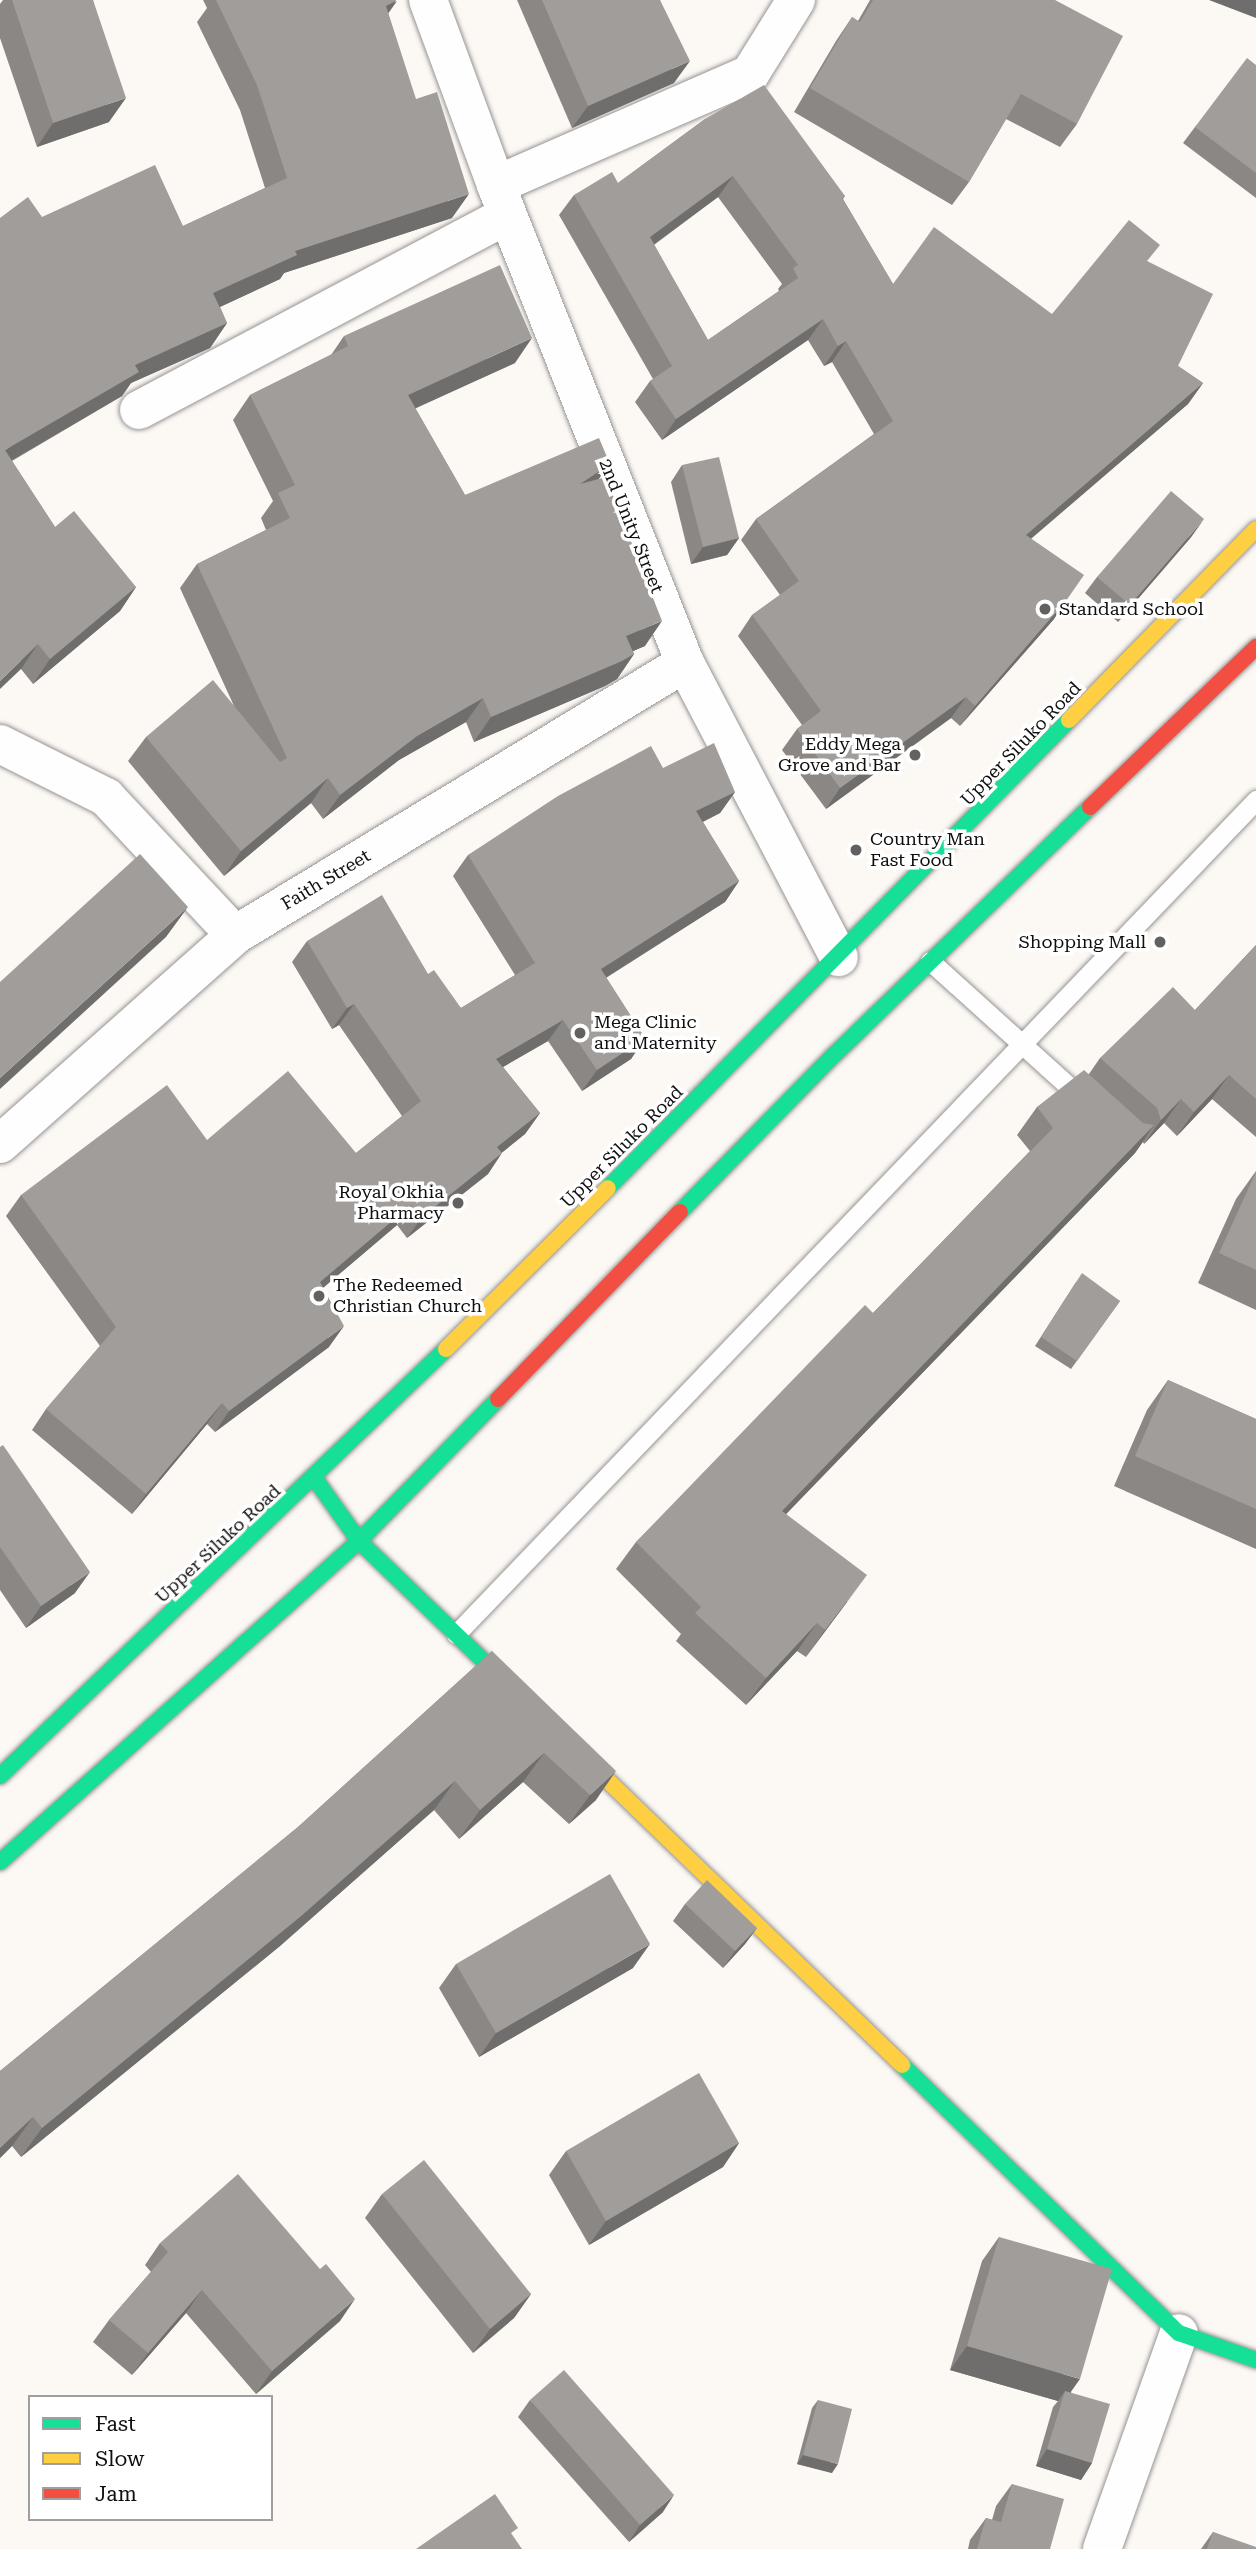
<!DOCTYPE html>
<html>
<head>
<meta charset="utf-8">
<style>
	body { margin:0 }
	#map { position:relative; width:1256px; height:2549px; overflow:hidden; background:#fcf9f5; font-family:"Roboto Serif",serif }
	div>[style] { position:absolute }
	[style*='--x'] { left:calc(var(--x)*1px); top:calc(var(--y)*1px); width:calc(var(--w)*1px); rotate:calc(var(--a)*1deg) }
	.roads { filter:drop-shadow(0 0 2px #969493) drop-shadow(0 0 2px #969493) }
	.lane>* { height:19px; margin:-9.5px; padding:0 9.5px; transform-origin:9.5px; border-radius:9.5px; background:#fffefe }
	.street>* { height:38px; margin:-19px; padding:0 19px; transform-origin:19px; border-radius:19px; background:#fffefe }
	.fast>* { height:16px; margin:-8px; padding:0 8px; transform-origin:8px; border-radius:8px; background:#16e098 }
	.slow>* { height:16px; margin:-8px; padding:0 8px; transform-origin:8px; border-radius:8px; background:#ffcf43 }
	.jam>* { height:16px; margin:-8px; padding:0 8px; transform-origin:8px; border-radius:8px; background:#f24e42 }
	.wall>* { inset:0; background:#8a8784 }
	.shaded-wall>* { inset:0; background:#706e6c }
	.building>* { inset:0; background:#a09d9a }
	.dots>* { width:19px; height:19px; translate:-50% -50%; box-sizing:border-box; border:4px solid #fff; border-radius:50% }
	span { translate:-50% -50%; white-space:nowrap; text-align:center; line-height:1.15; -webkit-text-stroke:7px #fff; paint-order:stroke }
	.street-label { font-size:18px; color:#0f0f0f }
	.poi-label { font-size:18px; color:#0f0f0f }
	.left { translate:0 -50%; text-align:left }
	.right { translate:-100% -50%; text-align:right }
	.legend { position:absolute; left:28px; top:2395px; width:245px; height:126px; box-sizing:border-box; background:#fff; border:2px solid #9f9f9f; margin:0; padding:9px 12px; list-style:none; font-size:21px; color:#0f0f0f }
	.legend li { display:flex; align-items:center; gap:14px; height:35px }
	.legend b { width:35px; border:2px solid #9f9f9f }
</style>
</head>
<body>
<div id="map">
	<div class="roads">
		<div class="lane">
			<div style="--x:930;--y:961;--w:209;--a:42.1"></div>
			<div style="--x:456;--y:1634;--w:1156;--a:-46.19"></div>
		</div>
		<div class="street">
			<div style="--x:428;--y:0;--w:197;--a:69.8"></div>
			<div style="--x:496;--y:185;--w:514;--a:68.43"></div>
			<div style="--x:685;--y:663;--w:332;--a:62.4"></div>
			<div style="--x:496;--y:185;--w:277;--a:-23.6"></div>
			<div style="--x:750;--y:74;--w:87;--a:-58.1"></div>
			<div style="--x:139;--y:410;--w:416;--a:-27.9"></div>
			<div style="--x:0;--y:744;--w:119;--a:26.6"></div>
			<div style="--x:106;--y:797;--w:189;--a:46.9"></div>
			<div style="--x:0;--y:1144;--w:314;--a:-41.6"></div>
			<div style="--x:235;--y:935;--w:526;--a:-31.15"></div>
			<div style="--x:1102;--y:2549;--w:229;--a:-70.4"></div>
		</div>
		<div class="fast">
			<div style="--x:608;--y:1188;--w:657;--a:-45.43"></div>
			<div style="--x:680;--y:1212;--w:220;--a:-45.6"></div>
			<div style="--x:834;--y:1055;--w:356;--a:-44.1"></div>
			<div style="--x:315;--y:1479;--w:76;--a:54.6"></div>
			<div style="--x:359;--y:1541;--w:222;--a:43.9"></div>
			<div style="--x:0;--y:1776;--w:617;--a:-43.75"></div>
			<div style="--x:0;--y:1862;--w:482;--a:-41.8"></div>
			<div style="--x:359;--y:1541;--w:199;--a:-45.6"></div>
			<div style="--x:902;--y:2065;--w:385;--a:44.1"></div>
			<div style="--x:1179;--y:2333;--w:82;--a:19.3"></div>
		</div>
		<div class="slow">
			<div style="--x:1069;--y:720;--w:267;--a:-45.6"></div>
			<div style="--x:446;--y:1349;--w:228;--a:-44.8"></div>
			<div style="--x:572;--y:1746;--w:459;--a:44"></div>
		</div>
		<div class="jam">
			<div style="--x:1090;--y:807;--w:231;--a:-43.9"></div>
			<div style="--x:498;--y:1399;--w:261;--a:-45.8"></div>
		</div>
	</div>
	<div class="wall">
		<div style="clip-path:polygon(3px 0,93px 0,109px 122px,37px 147px,0 38px,0 4px)"></div>
		<div style="clip-path:polygon(203px 0,396px 0,388px 13px,452px 218px,284px 273px,280px 279px,220px 307px,227px 323px,210px 348px,131px 383px,122px 396px,12px 461px,55px 527px,136px 587px,120px 611px,33px 684px,21px 669px,0 218px,42px 217px,183px 226px,265px 188px,240px 110px,197px 22px,207px 8px)"></div>
		<div style="clip-path:polygon(517px 0,660px 0,674px 83px,572px 128px)"></div>
		<div style="clip-path:polygon(870px 0,1055px 0,1077px 124px,1060px 147px,1006px 119px,969px 182px,952px 205px,794px 112px,836px 41px,852px 17px,858px 21px)"></div>
		<div style="clip-path:polygon(1256px 65px,1256px 198px,1183px 143px,1195px 127px)"></div>
		<div style="clip-path:polygon(evenodd,705px 119px,845px 196px,843px 199px,893px 284px,1052px 314px,1148px 262px,1178px 366px,1203px 383px,1188px 404px,1031px 538px,1054px 619px,960px 726px,951px 718px,826px 809px,782px 750px,797px 729px,802px 725px,738px 636px,752px 615px,780px 595px,741px 540px,756px 519px,874px 434px,832px 362px,824px 366px,808px 340px,662px 440px,635px 402px,650px 381px,653px 379px,559px 215px,574px 195px,618px 183px,705px 119px,718px 197px,782px 284px,778px 289px,779px 291px,708px 340px,654px 245px,718px 197px)"></div>
		<div style="clip-path:polygon(344px 336px,515px 363px,415px 408px,465px 495px,610px 464px,598px 479px,645px 646px,633px 651px,634px 654px,617px 679px,605px 686px,474px 742px,466px 722px,399px 760px,323px 819px,311px 803px,224px 876px,128px 761px,146px 737px,234px 706px,180px 588px,197px 564px,266px 530px,261px 518px,273px 501px,233px 420px,250px 395px,331px 355px)"></div>
		<div style="clip-path:polygon(682px 465px,739px 538px,727px 555px,691px 564px,671px 482px)"></div>
		<div style="clip-path:polygon(1192px 536px,1118px 622px,1085px 593px,1097px 577px)"></div>
		<div style="clip-path:polygon(663px 768px,735px 792px,720px 813px,703px 822px,739px 881px,725px 902px,606px 978px,645px 1038px,631px 1059px,582px 1091px,548px 1041px,503px 1067px,540px 1113px,525px 1134px,502px 1152px,488px 1174px,407px 1238px,397px 1225px,323px 1288px,329px 1347px,215px 1432px,207px 1424px,132px 1514px,32px 1430px,46px 1409px,100px 1346px,6px 1216px,21px 1195px,207px 1140px,356px 1153px,402px 1116px,339px 1025px,332px 1029px,292px 962px,307px 941px,428px 974px,461px 1008px,515px 975px,453px 876px,468px 855px)"></div>
		<div style="clip-path:polygon(1256px 945px,1256px 1137px,1212px 1099px,1177px 1136px,1164px 1123px,1144px 1144px,1143px 1142px,1135px 1153px,786px 1514px,847px 1602px,806px 1657px,797px 1651px,746px 1705px,676px 1641px,681px 1634px,616px 1569px,636px 1542px,873px 1313px,1030px 1151px,1017px 1135px,1037px 1107px,1089px 1074px,1100px 1058px,1195px 1010px)"></div>
		<div style="clip-path:polygon(1256px 1171px,1256px 1310px,1198px 1283px,1236px 1199px)"></div>
		<div style="clip-path:polygon(1076px 1282px,1120px 1301px,1071px 1369px,1035px 1346px)"></div>
		<div style="clip-path:polygon(1168px 1380px,1256px 1419px,1256px 1549px,1114px 1486px,1147px 1410px)"></div>
		<div style="clip-path:polygon(0 1447px,75px 1593px,26px 1628px,0 1590px)"></div>
		<div style="clip-path:polygon(492px 1651px,596px 1800px,569px 1824px,523px 1782px,459px 1839px,434px 1810px,280px 1946px,21px 2157px,12px 2146px,0 2158px,0 2071px,298px 1827px)"></div>
		<div style="clip-path:polygon(685px 1904px,757px 1928px,745px 1944px,723px 1968px,673px 1921px)"></div>
		<div style="clip-path:polygon(456px 1964px,633px 1968px,479px 2057px,439px 1988px)"></div>
		<div style="clip-path:polygon(739px 2143px,723px 2167px,589px 2245px,549px 2175px,566px 2151px)"></div>
		<div style="clip-path:polygon(382px 2194px,531px 2294px,514px 2318px,473px 2353px,365px 2218px)"></div>
		<div style="clip-path:polygon(999px 2237px,1071px 2392px,1092px 2463px,1081px 2480px,1036px 2466px,1053px 2407px,1058px 2401px,950px 2370px,982px 2261px)"></div>
		<div style="clip-path:polygon(160px 2243px,340px 2321px,256px 2394px,186px 2313px,132px 2375px,93px 2342px,109px 2320px,151px 2272px,145px 2265px)"></div>
		<div style="clip-path:polygon(530px 2400px,663px 2512px,629px 2542px,518px 2417px)"></div>
		<div style="clip-path:polygon(818px 2400px,832px 2473px,797px 2464px,812px 2408px)"></div>
		<div style="clip-path:polygon(1012px 2484px,1050px 2549px,968px 2549px,970px 2540px,986px 2518px,992px 2520px,996px 2506px)"></div>
		<div style="clip-path:polygon(1213px 2532px,1256px 2549px,1201px 2549px)"></div>
	</div>
	<div class="shaded-wall">
		<div style="clip-path:polygon(1209px 0,1256px 0,1256px 18px)"></div>
		<div style="clip-path:polygon(397px 1px,380px 25px,386px 6px)"></div>
		<div style="clip-path:polygon(690px 61px,674px 83px,572px 128px,588px 106px)"></div>
		<div style="clip-path:polygon(126px 98px,109px 122px,37px 147px,53px 123px)"></div>
		<div style="clip-path:polygon(733px 176px,718px 197px,635px 258px,650px 237px)"></div>
		<div style="clip-path:polygon(469px 194px,452px 218px,284px 273px,280px 279px,196px 318px,213px 293px,295px 251px)"></div>
		<div style="clip-path:polygon(823px 319px,808px 340px,662px 440px,676px 419px)"></div>
		<div style="clip-path:polygon(227px 323px,210px 348px,131px 383px,122px 396px,0 467px,5px 450px,135px 365px)"></div>
		<div style="clip-path:polygon(532px 338px,515px 363px,390px 420px,408px 395px)"></div>
		<div style="clip-path:polygon(846px 341px,832px 362px,824px 366px,838px 346px)"></div>
		<div style="clip-path:polygon(1203px 383px,1188px 404px,1011px 556px,1026px 535px)"></div>
		<div style="clip-path:polygon(610px 464px,592px 488px,580px 484px)"></div>
		<div style="clip-path:polygon(1204px 519px,1192px 536px,1118px 622px,1130px 605px)"></div>
		<div style="clip-path:polygon(739px 538px,727px 555px,691px 564px,703px 547px)"></div>
		<div style="clip-path:polygon(136px 587px,120px 611px,33px 684px,50px 659px)"></div>
		<div style="clip-path:polygon(1068px 598px,1054px 619px,960px 726px,975px 706px)"></div>
		<div style="clip-path:polygon(662px 621px,645px 646px,609px 661px,626px 636px)"></div>
		<div style="clip-path:polygon(38px 644px,21px 669px,0 689px,0 681px)"></div>
		<div style="clip-path:polygon(634px 654px,617px 679px,605px 686px,474px 742px,491px 717px)"></div>
		<div style="clip-path:polygon(966px 697px,951px 718px,826px 809px,840px 788px)"></div>
		<div style="clip-path:polygon(483px 698px,466px 722px,399px 760px,323px 819px,340px 795px,417px 736px)"></div>
		<div style="clip-path:polygon(328px 778px,311px 803px,224px 876px,241px 851px)"></div>
		<div style="clip-path:polygon(735px 792px,720px 813px,682px 832px,696px 811px)"></div>
		<div style="clip-path:polygon(739px 881px,725px 902px,586px 990px,601px 969px)"></div>
		<div style="clip-path:polygon(188px 907px,166px 937px,0 1089px,0 1078px)"></div>
		<div style="clip-path:polygon(354px 1004px,339px 1025px,332px 1029px,347px 1008px)"></div>
		<div style="clip-path:polygon(563px 1020px,548px 1041px,482px 1079px,496px 1059px)"></div>
		<div style="clip-path:polygon(645px 1038px,631px 1059px,582px 1091px,597px 1070px)"></div>
		<div style="clip-path:polygon(1229px 1075px,1212px 1099px,1177px 1136px,1194px 1112px)"></div>
		<div style="clip-path:polygon(1181px 1099px,1164px 1123px,1144px 1144px,1161px 1120px)"></div>
		<div style="clip-path:polygon(540px 1113px,525px 1134px,483px 1168px,497px 1147px)"></div>
		<div style="clip-path:polygon(1154px 1125px,1135px 1153px,763px 1538px,782px 1511px)"></div>
		<div style="clip-path:polygon(502px 1153px,488px 1174px,407px 1238px,422px 1217px)"></div>
		<div style="clip-path:polygon(411px 1205px,397px 1225px,305px 1303px,320px 1282px)"></div>
		<div style="clip-path:polygon(344px 1326px,329px 1347px,215px 1432px,229px 1411px)"></div>
		<div style="clip-path:polygon(222px 1403px,207px 1424px,132px 1514px,146px 1494px)"></div>
		<div style="clip-path:polygon(90px 1572px,75px 1593px,26px 1628px,41px 1606px)"></div>
		<div style="clip-path:polygon(867px 1575px,847px 1602px,806px 1657px,825px 1630px)"></div>
		<div style="clip-path:polygon(817px 1623px,797px 1651px,746px 1705px,766px 1678px)"></div>
		<div style="clip-path:polygon(544px 1753px,523px 1782px,459px 1839px,480px 1810px)"></div>
		<div style="clip-path:polygon(616px 1771px,596px 1800px,569px 1824px,590px 1795px)"></div>
		<div style="clip-path:polygon(455px 1781px,434px 1810px,280px 1946px,21px 2157px,42px 2128px)"></div>
		<div style="clip-path:polygon(757px 1928px,745px 1944px,723px 1968px,735px 1951px)"></div>
		<div style="clip-path:polygon(650px 1944px,633px 1968px,479px 2057px,496px 2033px)"></div>
		<div style="clip-path:polygon(33px 2117px,12px 2146px,0 2158px,0 2148px)"></div>
		<div style="clip-path:polygon(739px 2143px,723px 2167px,589px 2245px,606px 2221px)"></div>
		<div style="clip-path:polygon(202px 2290px,186px 2313px,132px 2375px,148px 2353px)"></div>
		<div style="clip-path:polygon(531px 2294px,514px 2318px,473px 2353px,490px 2329px)"></div>
		<div style="clip-path:polygon(355px 2299px,340px 2321px,256px 2394px,272px 2371px)"></div>
		<div style="clip-path:polygon(967px 2346px,1080px 2379px,1063px 2403px,1065px 2391px,1058px 2401px,950px 2370px)"></div>
		<div style="clip-path:polygon(1047px 2449px,1092px 2463px,1081px 2480px,1036px 2466px)"></div>
		<div style="clip-path:polygon(803px 2455px,838px 2464px,832px 2473px,797px 2464px)"></div>
		<div style="clip-path:polygon(674px 2495px,663px 2512px,629px 2542px,640px 2525px)"></div>
	</div>
	<div class="building">
		<div style="clip-path:polygon(12px 0,93px 0,126px 98px,53px 123px)"></div>
		<div style="clip-path:polygon(216px 0,396px 0,386px 6px,416px 99px,437px 92px,469px 194px,295px 251px,297px 255px,213px 293px,227px 323px,135px 365px,139px 372px,5px 450px,55px 527px,74px 511px,136px 587px,50px 659px,38px 644px,0 681px,0 218px,28px 197px,42px 217px,155px 165px,183px 226px,287px 178px,257px 85px)"></div>
		<div style="clip-path:polygon(542px 0,660px 0,690px 61px,588px 106px)"></div>
		<div style="clip-path:polygon(873px 0,1055px 0,1123px 36px,1077px 124px,1021px 94px,969px 182px,810px 88px,852px 17px,860px 22px)"></div>
		<div style="clip-path:polygon(1247px 58px,1256px 65px,1256px 173px,1195px 127px)"></div>
		<div style="clip-path:polygon(evenodd,764px 85px,845px 196px,842px 198px,893px 284px,934px 227px,1052px 314px,1129px 220px,1160px 245px,1147px 261px,1213px 294px,1178px 366px,1203px 383px,1026px 535px,1084px 575px,1068px 598px,975px 706px,966px 697px,840px 788px,797px 729px,821px 711px,752px 615px,799px 581px,756px 519px,893px 421px,846px 341px,838px 346px,823px 319px,676px 419px,650px 381px,672px 366px,574px 195px,612px 172px,618px 183px,705px 119px,764px 85px,733px 176px,798px 265px,793px 268px,798px 278px,708px 340px,650px 237px,733px 176px)"></div>
		<div style="clip-path:polygon(500px 265px,532px 338px,408px 395px,465px 495px,599px 438px,610px 464px,580px 484px,606px 477px,662px 621px,626px 636px,634px 654px,622px 661px,491px 717px,483px 698px,417px 736px,340px 795px,328px 778px,241px 851px,146px 737px,213px 680px,280px 762px,287px 758px,197px 564px,290px 518px,278px 493px,295px 485px,250px 395px,348px 346px,344px 336px)"></div>
		<div style="clip-path:polygon(719px 457px,739px 538px,703px 547px,682px 465px)"></div>
		<div style="clip-path:polygon(1171px 491px,1204px 519px,1130px 605px,1097px 577px)"></div>
		<div style="clip-path:polygon(714px 743px,735px 792px,696px 811px,739px 881px,601px 969px,645px 1038px,597px 1070px,563px 1020px,496px 1059px,540px 1113px,497px 1147px,502px 1153px,422px 1217px,411px 1205px,320px 1282px,344px 1326px,229px 1411px,222px 1403px,146px 1494px,46px 1409px,116px 1327px,21px 1195px,167px 1085px,207px 1140px,288px 1071px,356px 1153px,421px 1101px,354px 1004px,347px 1008px,307px 941px,382px 895px,428px 974px,434px 970px,461px 1008px,535px 963px,468px 855px,558px 796px,651px 746px,663px 768px)"></div>
		<div style="clip-path:polygon(140px 854px,188px 907px,0 1078px,0 982px)"></div>
		<div style="clip-path:polygon(1256px 945px,1256px 1099px,1229px 1075px,1194px 1112px,1181px 1099px,1161px 1120px,1157px 1108px,1100px 1058px,1173px 987px,1195px 1010px)"></div>
		<div style="clip-path:polygon(1084px 1070px,1143px 1123px,1154px 1125px,782px 1511px,867px 1575px,825px 1630px,817px 1623px,766px 1678px,695px 1613px,701px 1607px,636px 1542px,865px 1305px,873px 1313px,1053px 1128px,1037px 1107px)"></div>
		<div style="clip-path:polygon(1256px 1172px,1256px 1270px,1219px 1253px)"></div>
		<div style="clip-path:polygon(1082px 1273px,1120px 1301px,1077px 1361px,1041px 1337px)"></div>
		<div style="clip-path:polygon(1168px 1380px,1256px 1419px,1256px 1509px,1135px 1456px)"></div>
		<div style="clip-path:polygon(3px 1445px,90px 1572px,41px 1606px,0 1547px,0 1447px)"></div>
		<div style="clip-path:polygon(492px 1651px,616px 1771px,590px 1795px,544px 1753px,480px 1810px,455px 1781px,300px 1917px,42px 2128px,33px 2117px,0 2148px,0 2071px,298px 1827px)"></div>
		<div style="clip-path:polygon(610px 1874px,650px 1944px,496px 2033px,456px 1964px)"></div>
		<div style="clip-path:polygon(707px 1880px,757px 1928px,735px 1951px,685px 1904px)"></div>
		<div style="clip-path:polygon(699px 2073px,739px 2143px,606px 2221px,566px 2151px)"></div>
		<div style="clip-path:polygon(424px 2160px,531px 2294px,490px 2329px,382px 2194px)"></div>
		<div style="clip-path:polygon(238px 2174px,320px 2269px,326px 2264px,355px 2299px,272px 2371px,202px 2290px,148px 2353px,109px 2320px,168px 2252px,160px 2243px)"></div>
		<div style="clip-path:polygon(999px 2237px,1112px 2269px,1080px 2379px,967px 2346px)"></div>
		<div style="clip-path:polygon(564px 2370px,674px 2495px,640px 2525px,530px 2400px)"></div>
		<div style="clip-path:polygon(1065px 2391px,1110px 2404px,1092px 2463px,1047px 2449px)"></div>
		<div style="clip-path:polygon(818px 2400px,852px 2409px,838px 2464px,803px 2455px)"></div>
		<div style="clip-path:polygon(1012px 2484px,1064px 2499px,1050px 2549px,977px 2549px,986px 2518px,1001px 2522px)"></div>
		<div style="clip-path:polygon(495px 2494px,518px 2528px,511px 2533px,522px 2549px,416px 2549px)"></div>
		<div style="clip-path:polygon(1213px 2532px,1256px 2547px,1256px 2549px,1207px 2549px)"></div>
	</div>
	<div class="dots">
		<div style="left:1045px;top:609px;background:#626160"></div>
		<div style="left:915px;top:755px;background:#626160"></div>
		<div style="left:856px;top:850px;background:#626160"></div>
		<div style="left:1160px;top:942px;background:#626160"></div>
		<div style="left:580px;top:1033px;background:#626160"></div>
		<div style="left:458px;top:1203px;background:#626160"></div>
		<div style="left:319px;top:1296px;background:#626160"></div>
	</div>
	<div class="street-label">
		<span style="left:631px;top:526px;rotate:68deg">2nd Unity Street</span>
		<span style="left:1021px;top:744px;rotate:-46deg">Upper Siluko Road</span>
		<span style="left:326px;top:880px;rotate:-31deg">Faith Street</span>
		<span style="left:622px;top:1147px;rotate:-45deg">Upper Siluko Road</span>
		<span style="left:218px;top:1544px;rotate:-43deg">Upper Siluko Road</span>
	</div>
	<div class="poi-label">
		<span class="left" style="left:1059px;top:609px">Standard School</span>
		<span class="right" style="left:901px;top:755px">Eddy Mega<br>Grove and Bar</span>
		<span class="left" style="left:870px;top:850px">Country Man<br>Fast Food</span>
		<span class="right" style="left:1146px;top:942px">Shopping Mall</span>
		<span class="left" style="left:594px;top:1033px">Mega Clinic<br>and Maternity</span>
		<span class="right" style="left:444px;top:1203px">Royal Okhia<br>Pharmacy</span>
		<span class="left" style="left:333px;top:1296px">The Redeemed<br>Christian Church</span>
	</div>
	<ul class="legend">
	<li><b style="height:9px;background:#16e098"></b>Fast</li>
	<li><b style="height:9px;background:#ffcf43"></b>Slow</li>
	<li><b style="height:9px;background:#f24e42"></b>Jam</li>
	</ul>
</div>
</body>
</html>
